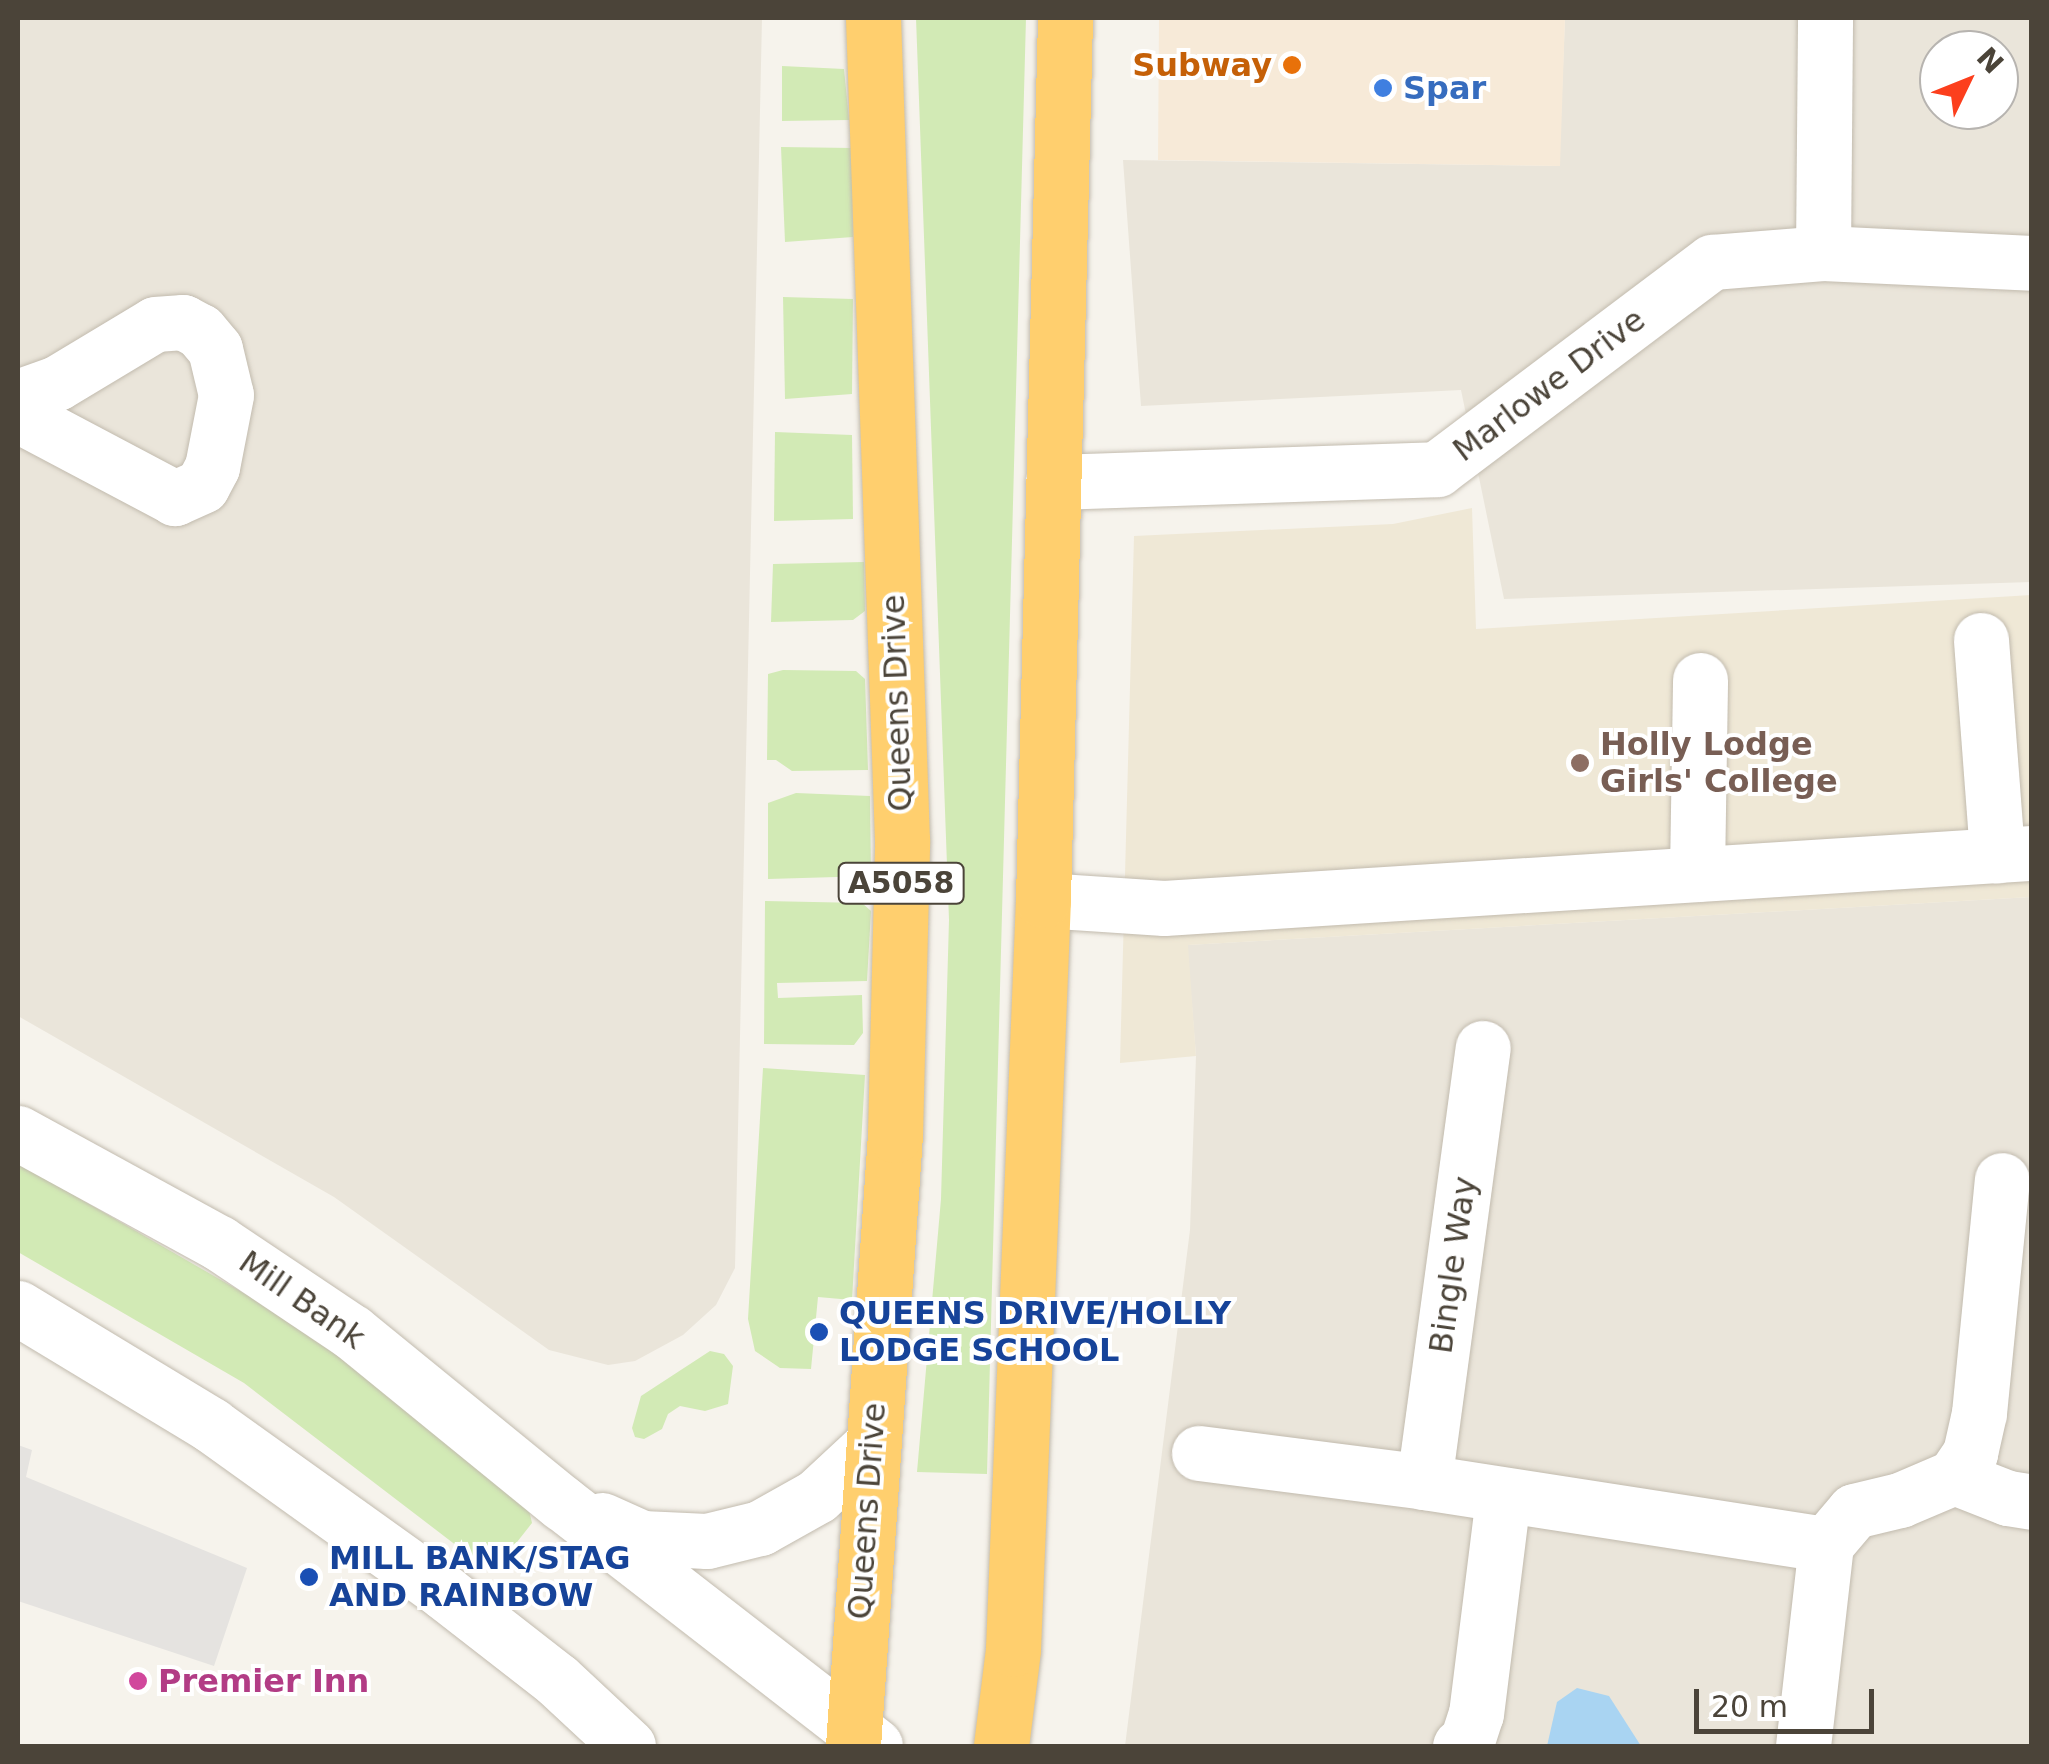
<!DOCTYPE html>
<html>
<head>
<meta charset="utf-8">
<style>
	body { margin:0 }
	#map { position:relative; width:2049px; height:1764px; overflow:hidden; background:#f6f3ec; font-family:"DejaVu Sans",sans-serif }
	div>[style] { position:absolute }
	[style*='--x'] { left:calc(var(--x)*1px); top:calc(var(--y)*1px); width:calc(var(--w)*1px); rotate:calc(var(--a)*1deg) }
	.residential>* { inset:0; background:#eae5da }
	.commercial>* { inset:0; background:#f7ead8 }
	.education>* { inset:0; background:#efe8d6 }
	.green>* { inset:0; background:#d2eab5 }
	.parking>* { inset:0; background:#e5e3e0 }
	.water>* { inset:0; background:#a9d4f2 }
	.roads { filter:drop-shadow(0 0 2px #c2bbae) drop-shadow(0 0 2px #c2bbae) }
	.minor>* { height:55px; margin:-27.5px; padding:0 27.5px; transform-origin:27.5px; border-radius:27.5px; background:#fff }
	.highway>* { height:55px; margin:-27.5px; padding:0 27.5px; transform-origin:27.5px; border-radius:27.5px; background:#ffcf6e }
	.dots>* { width:28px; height:28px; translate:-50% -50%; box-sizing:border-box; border:5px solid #fff; border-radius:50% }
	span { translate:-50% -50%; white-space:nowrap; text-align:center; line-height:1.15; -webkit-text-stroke:8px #fff; paint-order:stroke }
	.shield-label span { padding:2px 8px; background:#fff; border:2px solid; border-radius:8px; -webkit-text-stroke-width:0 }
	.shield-label { font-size:30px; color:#4b4439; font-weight:700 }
	.food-label { font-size:32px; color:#c56008; font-weight:700 }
	.right { translate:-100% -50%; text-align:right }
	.shop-label { font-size:32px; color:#366cbe; font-weight:700 }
	.left { translate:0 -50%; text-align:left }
	.street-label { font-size:32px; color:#4b4439 }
	.education-label { font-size:32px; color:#785e54; font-weight:700 }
	.transit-label { font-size:32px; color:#164399; font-weight:700 }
	.hotel-label { font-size:32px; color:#b23c85; font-weight:700 }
	.frame { position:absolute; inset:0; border:20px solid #4b4439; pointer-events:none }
	.north { position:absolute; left:1919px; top:30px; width:100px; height:100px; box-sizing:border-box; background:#fff; border:2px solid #b7b4b0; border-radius:50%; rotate:47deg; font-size:28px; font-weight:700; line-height:40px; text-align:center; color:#4b4439 }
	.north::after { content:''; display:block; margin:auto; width:35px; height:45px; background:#fc3f1d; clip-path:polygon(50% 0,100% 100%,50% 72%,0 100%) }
	.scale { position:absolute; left:1694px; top:1689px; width:180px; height:45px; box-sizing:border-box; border:5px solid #4b4439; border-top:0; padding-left:12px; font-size:30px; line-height:35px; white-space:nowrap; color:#4b4439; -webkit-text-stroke:8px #fff; paint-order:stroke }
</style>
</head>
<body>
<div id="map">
	<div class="residential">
		<div style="clip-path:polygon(18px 18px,762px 18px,735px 1268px,716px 1305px,683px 1335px,635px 1361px,608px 1365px,549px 1350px,334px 1197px,18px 1016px)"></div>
		<div style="clip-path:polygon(evenodd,1565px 18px,2031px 18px,2031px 582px,1504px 599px,1461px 390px,1141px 406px,1123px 160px,1559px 166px,1565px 18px,1939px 50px,1999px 50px,1999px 110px,1939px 110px,1939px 50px)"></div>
		<div style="clip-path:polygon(2031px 897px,2031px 1746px,1125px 1746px,1190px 1230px,1196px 1056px,1187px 945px)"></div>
	</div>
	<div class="commercial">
		<div style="clip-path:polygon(1159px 18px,1565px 18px,1560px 166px,1158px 160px)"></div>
	</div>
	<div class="education">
		<div style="clip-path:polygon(1472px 508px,1476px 629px,2031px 595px,2031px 897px,1188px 945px,1196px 1056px,1120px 1063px,1134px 536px,1393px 524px)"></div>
	</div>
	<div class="green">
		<div style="clip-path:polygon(916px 18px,1026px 18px,987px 1474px,917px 1472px,941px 1199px,949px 920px)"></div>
		<div style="clip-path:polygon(782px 66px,844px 69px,849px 120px,782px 121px)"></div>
		<div style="clip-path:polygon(781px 147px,852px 148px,853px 237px,785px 242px)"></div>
		<div style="clip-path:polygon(783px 297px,853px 299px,852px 394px,785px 399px)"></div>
		<div style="clip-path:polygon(775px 432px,852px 435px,853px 519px,774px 521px)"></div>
		<div style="clip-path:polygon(864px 562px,865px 611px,853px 620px,771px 622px,773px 564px)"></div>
		<div style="clip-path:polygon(783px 670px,856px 671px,865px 679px,868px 770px,792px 771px,776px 760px,767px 760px,768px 674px)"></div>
		<div style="clip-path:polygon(796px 793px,870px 796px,871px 876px,768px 879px,768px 803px)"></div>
		<div style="clip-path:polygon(765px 901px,862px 903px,871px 911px,867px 981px,777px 983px,778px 998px,862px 995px,863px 1033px,854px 1045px,764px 1044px)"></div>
		<div style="clip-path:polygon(763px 1068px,865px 1075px,852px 1300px,818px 1297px,811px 1369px,780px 1368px,755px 1351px,748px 1319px)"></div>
		<div style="clip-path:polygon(18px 1163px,247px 1295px,326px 1348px,382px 1388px,529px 1510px,532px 1523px,503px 1560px,485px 1564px,474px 1559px,244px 1383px,18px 1252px)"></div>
		<div style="clip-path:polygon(710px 1351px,724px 1354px,733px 1366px,728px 1404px,705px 1411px,680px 1406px,668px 1414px,662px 1429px,644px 1439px,635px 1437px,632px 1428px,641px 1396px)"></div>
	</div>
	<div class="parking">
		<div style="clip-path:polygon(18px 1445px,32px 1450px,26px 1477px,247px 1568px,214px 1666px,18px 1601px)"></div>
	</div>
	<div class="water">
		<div style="clip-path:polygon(1577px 1688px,1609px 1696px,1641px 1746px,1547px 1746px,1557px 1702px)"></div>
	</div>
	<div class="roads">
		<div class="minor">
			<div style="--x:1823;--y:253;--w:235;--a:-89.5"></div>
			<div style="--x:18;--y:397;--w:41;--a:-19.7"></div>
			<div style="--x:57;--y:383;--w:114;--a:-31"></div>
			<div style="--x:155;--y:324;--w:28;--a:-4"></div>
			<div style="--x:183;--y:322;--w:19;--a:28"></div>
			<div style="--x:200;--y:331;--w:23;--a:50"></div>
			<div style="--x:215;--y:349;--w:47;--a:76.6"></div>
			<div style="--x:226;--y:395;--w:73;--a:101"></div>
			<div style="--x:212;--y:467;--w:21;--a:118"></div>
			<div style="--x:202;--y:486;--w:30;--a:156"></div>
			<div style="--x:175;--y:498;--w:178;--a:-152.1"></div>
			<div style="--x:1053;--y:482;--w:384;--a:-1.9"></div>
			<div style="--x:1437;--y:469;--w:344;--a:-37"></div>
			<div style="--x:1712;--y:262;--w:111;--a:-4.6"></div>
			<div style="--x:1823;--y:253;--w:209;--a:2.7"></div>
			<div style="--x:1981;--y:640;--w:216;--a:85.7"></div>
			<div style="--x:1697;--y:874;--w:194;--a:-89.1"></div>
			<div style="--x:1043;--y:900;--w:121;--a:3.8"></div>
			<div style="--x:1164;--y:908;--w:870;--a:-3.63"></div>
			<div style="--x:18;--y:1133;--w:229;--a:28.7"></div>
			<div style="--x:219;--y:1243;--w:160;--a:33.8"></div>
			<div style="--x:352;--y:1332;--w:271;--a:39.2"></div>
			<div style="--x:562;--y:1503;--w:396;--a:37.8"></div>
			<div style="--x:18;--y:1308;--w:226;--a:31.2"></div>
			<div style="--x:211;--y:1425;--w:287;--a:35.6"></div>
			<div style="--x:444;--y:1592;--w:143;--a:37.9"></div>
			<div style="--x:557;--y:1680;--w:97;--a:42.9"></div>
			<div style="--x:1199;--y:1453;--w:227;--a:7.3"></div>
			<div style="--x:1424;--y:1482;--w:407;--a:8.8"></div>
			<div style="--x:1954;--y:1477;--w:58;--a:21.3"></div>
			<div style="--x:2008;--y:1498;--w:24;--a:9"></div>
			<div style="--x:1424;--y:1482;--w:438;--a:-82.3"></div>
			<div style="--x:602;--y:1520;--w:44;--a:24.2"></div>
			<div style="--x:642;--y:1538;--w:65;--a:2.6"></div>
			<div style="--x:707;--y:1541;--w:55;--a:-13.8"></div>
			<div style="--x:760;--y:1528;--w:65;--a:-29.3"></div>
			<div style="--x:817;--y:1496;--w:76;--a:-42.9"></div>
			<div style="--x:1460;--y:1746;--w:9;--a:-36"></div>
			<div style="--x:1467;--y:1741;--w:28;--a:-72"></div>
			<div style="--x:1476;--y:1714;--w:220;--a:-82.9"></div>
			<div style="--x:1803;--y:1746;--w:203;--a:-83.5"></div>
			<div style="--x:1826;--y:1544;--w:43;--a:-49.7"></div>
			<div style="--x:1854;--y:1511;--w:47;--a:-13.4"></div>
			<div style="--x:1900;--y:1500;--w:59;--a:-23.1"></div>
			<div style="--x:1954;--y:1477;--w:29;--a:-56"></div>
			<div style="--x:1970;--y:1453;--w:41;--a:-77.3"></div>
			<div style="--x:1979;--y:1413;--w:234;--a:-84.4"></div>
		</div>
		<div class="highway">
			<div style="--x:853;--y:1746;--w:612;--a:-86.07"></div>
			<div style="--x:895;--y:1135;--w:295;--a:-88.6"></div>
			<div style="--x:902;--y:840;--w:823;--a:-92.02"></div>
			<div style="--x:1001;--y:1746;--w:98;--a:-82.9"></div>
			<div style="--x:1013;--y:1649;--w:750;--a:-87.71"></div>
			<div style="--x:1043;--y:900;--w:882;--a:-88.57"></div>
		</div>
	</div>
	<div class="dots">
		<div style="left:1292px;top:65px;background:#e8710a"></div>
		<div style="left:1383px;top:88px;background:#3f7fe0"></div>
		<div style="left:1580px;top:763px;background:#8d6e63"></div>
		<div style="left:819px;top:1332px;background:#1a4fb4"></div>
		<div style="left:309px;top:1577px;background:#1a4fb4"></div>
		<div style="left:138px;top:1681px;background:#d1479c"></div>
	</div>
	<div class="shield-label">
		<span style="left:901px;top:883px">A5058</span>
	</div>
	<div class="food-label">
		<span class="right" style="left:1272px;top:65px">Subway</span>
	</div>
	<div class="shop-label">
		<span class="left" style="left:1403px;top:88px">Spar</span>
	</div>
	<div class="street-label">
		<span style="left:1549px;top:385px;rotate:-37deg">Marlowe Drive</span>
		<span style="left:897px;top:703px;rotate:-92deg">Queens Drive</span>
		<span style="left:1453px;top:1265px;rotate:-82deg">Bingle Way</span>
		<span style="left:302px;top:1300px;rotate:35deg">Mill Bank</span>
		<span style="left:867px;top:1511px;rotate:-86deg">Queens Drive</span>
	</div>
	<div class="education-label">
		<span class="left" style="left:1600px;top:763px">Holly Lodge<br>Girls' College</span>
	</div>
	<div class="transit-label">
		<span class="left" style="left:839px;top:1332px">QUEENS DRIVE/HOLLY<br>LODGE SCHOOL</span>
		<span class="left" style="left:329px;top:1577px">MILL BANK/STAG<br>AND RAINBOW</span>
	</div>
	<div class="hotel-label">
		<span class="left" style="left:158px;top:1681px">Premier Inn</span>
	</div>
	<div class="frame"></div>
	<div class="north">N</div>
	<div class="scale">20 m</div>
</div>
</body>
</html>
